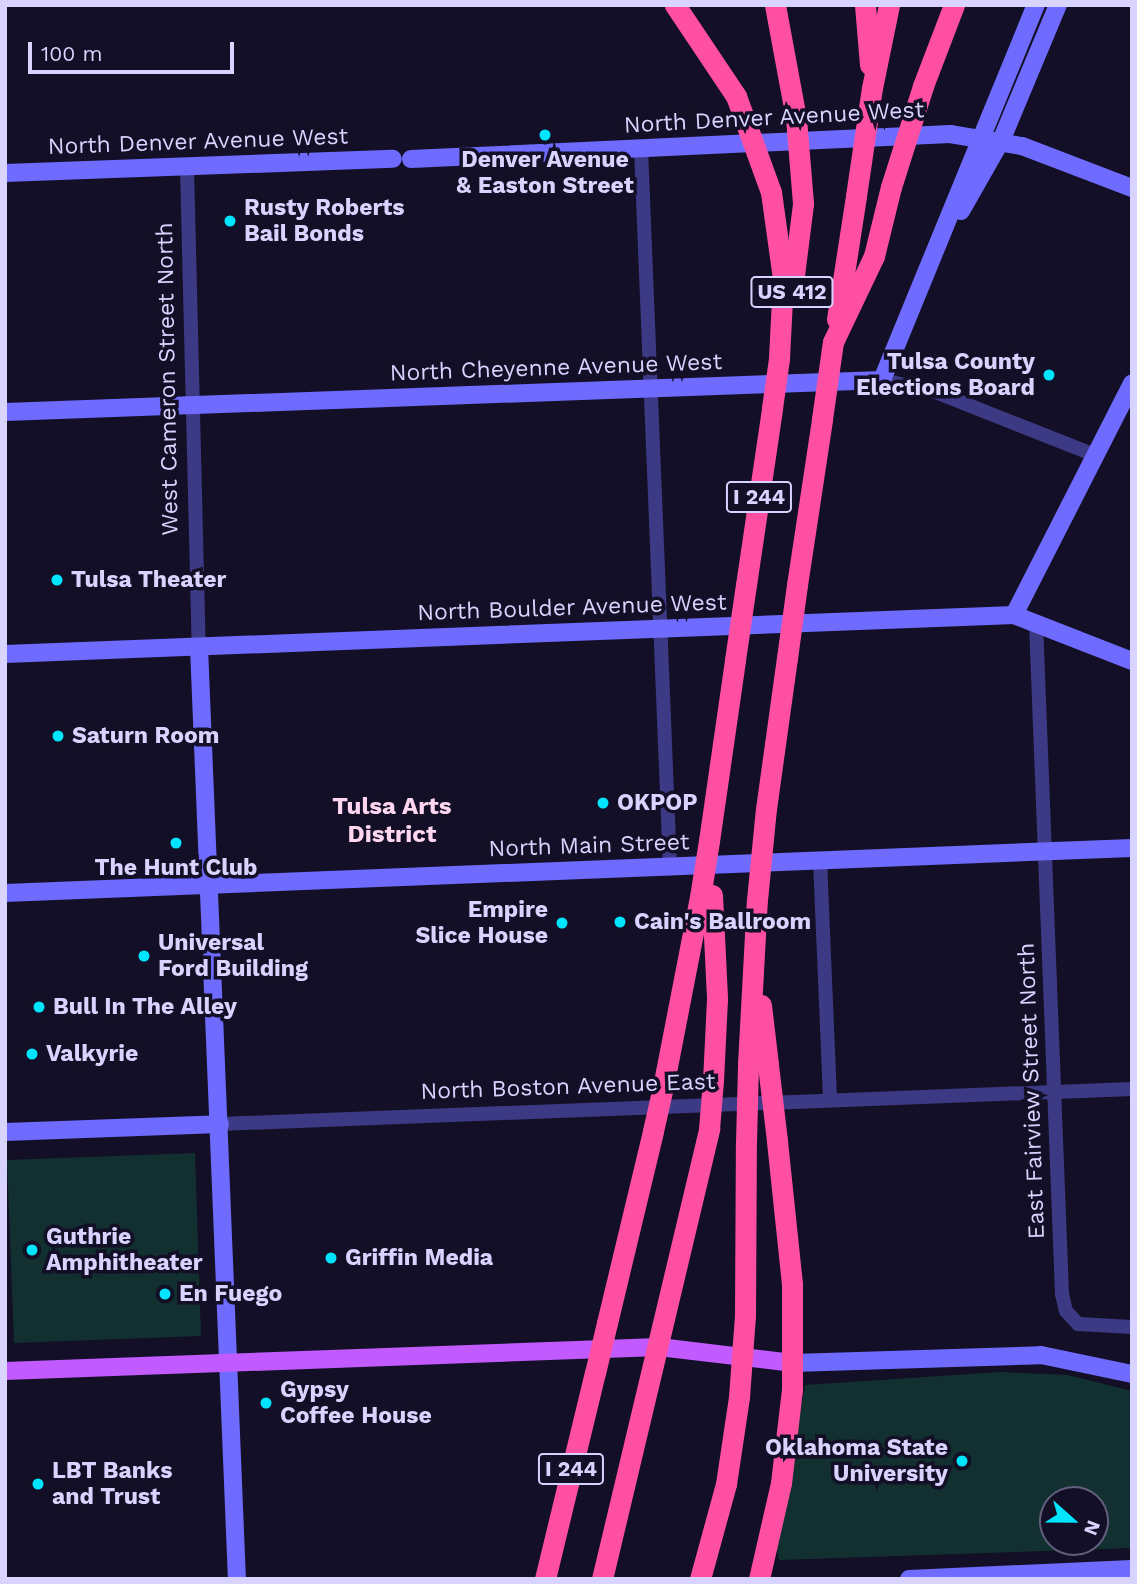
<!DOCTYPE html>
<html>
<head>
<meta charset="utf-8">
<style>
	body { margin:0 }
	#map { position:relative; width:1137px; height:1584px; overflow:hidden; background:#130f26; font-family:"Work Sans",sans-serif }
	div>[style] { position:absolute }
	[style*='--x'] { left:calc(var(--x)*1px); top:calc(var(--y)*1px); width:calc(var(--w)*1px); rotate:calc(var(--a)*1deg) }
	.green>* { inset:0; background:#12302f }
	.street>* { height:14px; margin:-7px; padding:0 7px; transform-origin:7px; border-radius:7px; background:#3d3a85 }
	.secondary>* { height:18px; margin:-9px; padding:0 9px; transform-origin:9px; border-radius:9px; background:#6f6bff }
	.primary>* { height:18px; margin:-9px; padding:0 9px; transform-origin:9px; border-radius:9px; background:#c25bff }
	.highway>* { height:21px; margin:-10.5px; padding:0 10.5px; transform-origin:10.5px; border-radius:10.5px; background:#ff4fa3 }
	.highway-bridge>* { height:21px; margin:-10.5px; padding:0 10.5px; transform-origin:10.5px; border-radius:10.5px; background:#ff4fa3 }
	.dots>* { width:19px; height:19px; translate:-50% -50%; box-sizing:border-box; border:4px solid #130f26; border-radius:50% }
	span { translate:-50% -50%; white-space:nowrap; text-align:center; line-height:1.15; -webkit-text-stroke:7px #130f26; paint-order:stroke }
	.shield-label span { padding:2px 5px; background:#130f26; border:2px solid; border-radius:5px; -webkit-text-stroke-width:0 }
	.shield-label { font-size:21px; color:#d9d4ff; font-weight:700 }
	.street-label { font-size:23px; color:#d9d4ff }
	.poi-label { font-size:23px; color:#d9d4ff; font-weight:700 }
	.left { translate:0 -50%; text-align:left }
	.right { translate:-100% -50%; text-align:right }
	.neighbourhood-label { font-size:24px; color:#ffd6f0; font-weight:700 }
	.frame { position:absolute; inset:0; border:7px solid #d9d4ff; pointer-events:none }
	.north { position:absolute; left:1039px; top:1486px; width:70px; height:70px; box-sizing:border-box; background:#130f26; border:2px solid #625e7d; border-radius:50%; rotate:111deg; font-size:19px; font-weight:700; line-height:28px; text-align:center; color:#d9d4ff }
	.north::after { content:''; display:block; margin:auto; width:24px; height:32px; background:#00e5ff; clip-path:polygon(50% 0,100% 100%,50% 72%,0 100%) }
	.scale { position:absolute; left:28px; top:42px; width:206px; height:32px; box-sizing:border-box; border:4px solid #d9d4ff; border-top:0; padding-left:9px; font-size:21px; line-height:24px; white-space:nowrap; color:#d9d4ff; -webkit-text-stroke:5px #130f26; paint-order:stroke }
</style>
</head>
<body>
<div id="map">
	<div class="green">
		<div style="clip-path:polygon(195px 1153px,201px 1336px,14px 1343px,7px 1160px)"></div>
		<div style="clip-path:polygon(evenodd,1000px 1372px,1068px 1375px,1132px 1391px,1132px 1548px,779px 1560px,776px 1545px,805px 1385px,1000px 1372px,1053px 1500px,1095px 1500px,1095px 1542px,1053px 1542px,1053px 1500px)"></div>
	</div>
	<div class="street">
		<div style="--x:641;--y:149;--w:720;--a:87.69"></div>
		<div style="--x:187;--y:167;--w:480;--a:88.6"></div>
		<div style="--x:882;--y:380;--w:52;--a:12.2"></div>
		<div style="--x:933;--y:391;--w:174;--a:21.6"></div>
		<div style="--x:1036;--y:623;--w:672;--a:87.78"></div>
		<div style="--x:1062;--y:1294;--w:17;--a:77"></div>
		<div style="--x:1066;--y:1311;--w:18;--a:47"></div>
		<div style="--x:1078;--y:1324;--w:54;--a:3.2"></div>
		<div style="--x:820;--y:860;--w:240;--a:87.6"></div>
		<div style="--x:220;--y:1124;--w:913;--a:-2.2"></div>
	</div>
	<div class="secondary">
		<div style="--x:411;--y:159;--w:540;--a:-2.66"></div>
		<div style="--x:950;--y:134;--w:73;--a:9.5"></div>
		<div style="--x:1022;--y:146;--w:118;--a:20.9"></div>
		<div style="--x:5;--y:173;--w:388;--a:-2.1"></div>
		<div style="--x:961;--y:211;--w:81;--a:-60.3"></div>
		<div style="--x:1001;--y:141;--w:147;--a:-67.3"></div>
		<div style="--x:5;--y:412;--w:878;--a:-2.09"></div>
		<div style="--x:882;--y:380;--w:405;--a:-67.7"></div>
		<div style="--x:1014;--y:615;--w:260;--a:-63"></div>
		<div style="--x:199;--y:647;--w:933;--a:87.67"></div>
		<div style="--x:5;--y:654;--w:1010;--a:-2.21"></div>
		<div style="--x:1014;--y:615;--w:127;--a:21.3"></div>
		<div style="--x:5;--y:893;--w:1128;--a:-2.29"></div>
		<div style="--x:5;--y:1132;--w:215;--a:-2.1"></div>
		<div style="--x:793;--y:1363;--w:248;--a:-1.8"></div>
		<div style="--x:1041;--y:1355;--w:93;--a:11.8"></div>
		<div style="--x:909;--y:1579;--w:223;--a:-2.6"></div>
	</div>
	<div class="primary">
		<div style="--x:5;--y:1371;--w:654;--a:-2.1"></div>
		<div style="--x:659;--y:1347;--w:135;--a:6.8"></div>
	</div>
	<div class="highway">
		<div style="--x:675;--y:5;--w:110;--a:56.2"></div>
		<div style="--x:775;--y:5;--w:115;--a:79.5"></div>
		<div style="--x:865;--y:5;--w:60;--a:85.2"></div>
		<div style="--x:923;--y:86;--w:87;--a:-69.1"></div>
		<div style="--x:872;--y:88;--w:85;--a:-78.4"></div>
		<div style="--x:771;--y:192;--w:88;--a:82.1"></div>
		<div style="--x:783;--y:279;--w:80;--a:92.9"></div>
		<div style="--x:792;--y:291;--w:88;--a:-82.8"></div>
		<div style="--x:837;--y:319;--w:124;--a:-81.2"></div>
		<div style="--x:833;--y:342;--w:95;--a:-64.5"></div>
		<div style="--x:874;--y:256;--w:71;--a:-76.2"></div>
		<div style="--x:746;--y:585;--w:179;--a:-81.6"></div>
		<div style="--x:797;--y:585;--w:168;--a:-81.4"></div>
		<div style="--x:766;--y:809;--w:152;--a:-82.1"></div>
		<div style="--x:709;--y:841;--w:183;--a:-81.8"></div>
		<div style="--x:712;--y:895;--w:104;--a:87.2"></div>
		<div style="--x:717;--y:999;--w:81;--a:92.8"></div>
		<div style="--x:761;--y:1005;--w:60;--a:83.3"></div>
		<div style="--x:748;--y:1064;--w:164;--a:-86.9"></div>
		<div style="--x:664;--y:1082;--w:188;--a:-79"></div>
		<div style="--x:745;--y:1316;--w:174;--a:-89.7"></div>
		<div style="--x:607;--y:1323;--w:197;--a:-76.5"></div>
		<div style="--x:545;--y:1579;--w:212;--a:-76.4"></div>
		<div style="--x:602;--y:1579;--w:463;--a:-76.6"></div>
		<div style="--x:700;--y:1579;--w:98;--a:-74.7"></div>
		<div style="--x:726;--y:1484;--w:88;--a:-81.5"></div>
		<div style="--x:759;--y:1579;--w:98;--a:-77.1"></div>
		<div style="--x:781;--y:1483;--w:94;--a:-83.3"></div>
		<div style="--x:792;--y:1390;--w:106;--a:-90"></div>
		<div style="--x:792;--y:1284;--w:144;--a:-96"></div>
	</div>
	<div class="highway-bridge">
		<div style="--x:736;--y:96;--w:102;--a:70"></div>
		<div style="--x:796;--y:118;--w:86;--a:85.3"></div>
		<div style="--x:891;--y:187;--w:106;--a:-72.4"></div>
		<div style="--x:856;--y:196;--w:109;--a:-81.6"></div>
		<div style="--x:772;--y:408;--w:49;--a:-81.9"></div>
		<div style="--x:822;--y:419;--w:78;--a:-81.9"></div>
		<div style="--x:787;--y:658;--w:74;--a:-82.2"></div>
		<div style="--x:735;--y:660;--w:76;--a:-81.7"></div>
		<div style="--x:700;--y:897;--w:57;--a:-80.9"></div>
		<div style="--x:757;--y:900;--w:91;--a:-84.4"></div>
		<div style="--x:768;--y:1065;--w:77;--a:83.2"></div>
		<div style="--x:709;--y:1129;--w:49;--a:-85.3"></div>
		<div style="--x:653;--y:1131;--w:50;--a:-77.3"></div>
		<div style="--x:746;--y:1142;--w:78;--a:-88.5"></div>
		<div style="--x:595;--y:1373;--w:51;--a:-76.5"></div>
		<div style="--x:739;--y:1397;--w:81;--a:-85.8"></div>
	</div>
	<div class="dots">
		<div style="left:545px;top:135px;background:#00e5ff"></div>
		<div style="left:230px;top:221px;background:#00e5ff"></div>
		<div style="left:1049px;top:375px;background:#00e5ff"></div>
		<div style="left:57px;top:580px;background:#00e5ff"></div>
		<div style="left:58px;top:736px;background:#00e5ff"></div>
		<div style="left:603px;top:803px;background:#00e5ff"></div>
		<div style="left:176px;top:843px;background:#00e5ff"></div>
		<div style="left:620px;top:922px;background:#00e5ff"></div>
		<div style="left:562px;top:923px;background:#00e5ff"></div>
		<div style="left:144px;top:956px;background:#00e5ff"></div>
		<div style="left:39px;top:1007px;background:#00e5ff"></div>
		<div style="left:32px;top:1054px;background:#00e5ff"></div>
		<div style="left:32px;top:1250px;background:#00e5ff"></div>
		<div style="left:331px;top:1258px;background:#00e5ff"></div>
		<div style="left:165px;top:1294px;background:#00e5ff"></div>
		<div style="left:266px;top:1403px;background:#00e5ff"></div>
		<div style="left:962px;top:1461px;background:#00e5ff"></div>
		<div style="left:38px;top:1484px;background:#00e5ff"></div>
	</div>
	<div class="shield-label">
		<span style="left:792px;top:292px">US 412</span>
		<span style="left:759px;top:497px">I 244</span>
		<span style="left:571px;top:1469px">I 244</span>
	</div>
	<div class="street-label">
		<span style="left:774px;top:118px;rotate:-3deg">North Denver Avenue West</span>
		<span style="left:198px;top:142px;rotate:-2deg">North Denver Avenue West</span>
		<span style="left:556px;top:368px;rotate:-2deg">North Cheyenne Avenue West</span>
		<span style="left:168px;top:379px;rotate:-91deg">West Cameron Street North</span>
		<span style="left:572px;top:608px;rotate:-2deg">North Boulder Avenue West</span>
		<span style="left:589px;top:846px;rotate:-2deg">North Main Street</span>
		<span style="left:568px;top:1087px;rotate:-2deg">North Boston Avenue East</span>
		<span style="left:1032px;top:1091px;rotate:-92deg">East Fairview Street North</span>
	</div>
	<div class="poi-label">
		<span style="left:545px;top:173px">Denver Avenue<br>&amp; Easton Street</span>
		<span class="left" style="left:244px;top:221px">Rusty Roberts<br>Bail Bonds</span>
		<span class="right" style="left:1035px;top:375px">Tulsa County<br>Elections Board</span>
		<span class="left" style="left:71px;top:580px">Tulsa Theater</span>
		<span class="left" style="left:72px;top:736px">Saturn Room</span>
		<span class="left" style="left:617px;top:803px">OKPOP</span>
		<span style="left:176px;top:868px">The Hunt Club</span>
		<span class="right" style="left:548px;top:923px">Empire<br>Slice House</span>
		<span class="left" style="left:634px;top:922px">Cain's Ballroom</span>
		<span class="left" style="left:158px;top:956px">Universal<br>Ford Building</span>
		<span class="left" style="left:53px;top:1007px">Bull In The Alley</span>
		<span class="left" style="left:46px;top:1054px">Valkyrie</span>
		<span class="left" style="left:46px;top:1250px">Guthrie<br>Amphitheater</span>
		<span class="left" style="left:345px;top:1258px">Griffin Media</span>
		<span class="left" style="left:179px;top:1294px">En Fuego</span>
		<span class="left" style="left:280px;top:1403px">Gypsy<br>Coffee House</span>
		<span class="right" style="left:948px;top:1461px">Oklahoma State<br>University</span>
		<span class="left" style="left:52px;top:1484px">LBT Banks<br>and Trust</span>
	</div>
	<div class="neighbourhood-label">
		<span style="left:392px;top:821px">Tulsa Arts<br>District</span>
	</div>
	<div class="frame"></div>
	<div class="north">N</div>
	<div class="scale">100 m</div>
</div>
</body>
</html>
